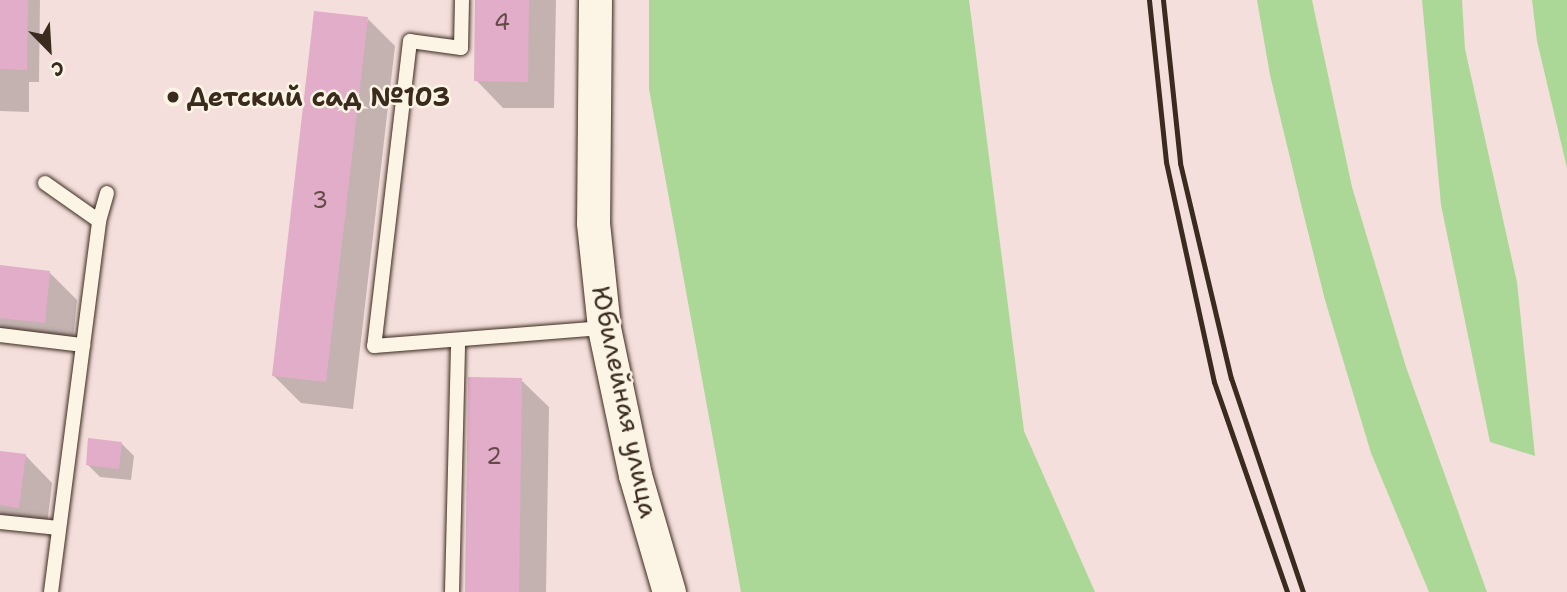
<!DOCTYPE html>
<html>
<head>
<meta charset="utf-8">
<style>
	body { margin:0 }
	#map { position:relative; width:1567px; height:592px; overflow:hidden; background:#f4dfdc; font-family:"Shantell Sans",sans-serif }
	div>[style] { position:absolute }
	[style*='--x'] { left:calc(var(--x)*1px); top:calc(var(--y)*1px); width:calc(var(--w)*1px); rotate:calc(var(--a)*1deg) }
	.green>* { inset:0; background:#acd897 }
	.shadow>* { inset:0; background:#0003 }
	.building>* { inset:0; background:#e1adc8 }
	.roads { filter:drop-shadow(0 0 2px #3b2a1e) drop-shadow(0 0 2px #3b2a1e) }
	.service>* { height:14px; margin:-7px; padding:0 7px; transform-origin:7px; border-radius:7px; background:#fcf5e5 }
	.tertiary>* { height:33px; margin:-16.5px; padding:0 16.5px; transform-origin:16.5px; border-radius:16.5px; background:#fcf5e5 }
	.rail>* { height:5px; margin:-2.5px; padding:0 2.5px; transform-origin:2.5px; border-radius:2.5px; background:#3b2a1e }
	.dots>* { width:19px; height:19px; translate:-50% -50%; box-sizing:border-box; border:4px solid #fcf5e5; border-radius:50% }
	span { translate:-50% -50%; white-space:nowrap; text-align:center; line-height:1.15; -webkit-text-stroke:5px #fcf5e5; paint-order:stroke }
	.number-label { font-size:23px; color:#644b48 }
	.number-label span { -webkit-text-stroke-width:0 }
	.poi-label { font-size:26px; color:#3b2a1e; font-weight:700 }
	.left { translate:0 -50%; text-align:left }
	.street-label { font-size:26px; color:#3b2a1e }
	.north { position:absolute; left:14px; top:14px; width:70px; height:70px; -webkit-text-stroke:5px #fcf5e5; paint-order:stroke; rotate:156deg; font-size:19px; font-weight:700; line-height:28px; text-align:center; color:#3b2a1e }
	.north::after { content:''; display:block; margin:auto; width:24px; height:32px; background:#3b2a1e; clip-path:polygon(50% 0,100% 100%,50% 72%,0 100%) }
</style>
</head>
<body>
<div id="map">
	<div class="green">
		<div style="clip-path:polygon(649px 0,969px 0,1024px 431px,1095px 592px,741px 592px,649px 89px)"></div>
		<div style="clip-path:polygon(1257px 0,1312px 0,1352px 187px,1406px 367px,1487px 592px,1429px 592px,1371px 453px,1325px 300px,1304px 216px,1270px 75px)"></div>
		<div style="clip-path:polygon(1422px 0,1462px 0,1465px 49px,1517px 282px,1535px 456px,1490px 442px,1441px 205px)"></div>
		<div style="clip-path:polygon(1532px 0,1567px 0,1567px 168px,1537px 41px)"></div>
	</div>
	<div class="shadow">
		<div style="clip-path:polygon(0 0,40px 0,39px 82px,29px 82px,29px 112px,0 111px)"></div>
		<div style="clip-path:polygon(477px 0,556px 0,554px 108px,503px 108px,476px 80px)"></div>
		<div style="clip-path:polygon(368px 19px,395px 46px,353px 409px,301px 403px,274px 376px)"></div>
		<div style="clip-path:polygon(0 267px,50px 273px,77px 300px,72px 349px,0 341px)"></div>
		<div style="clip-path:polygon(521px 380px,549px 407px,546px 592px,467px 592px)"></div>
		<div style="clip-path:polygon(121px 443px,134px 456px,131px 480px,100px 477px,88px 465px)"></div>
		<div style="clip-path:polygon(0 452px,25px 455px,52px 483px,46px 534px,0 529px)"></div>
	</div>
	<div class="building">
		<div style="clip-path:polygon(0 0,28px 0,27px 70px,0 69px)"></div>
		<div style="clip-path:polygon(475px 0,529px 0,528px 82px,474px 81px)"></div>
		<div style="clip-path:polygon(314px 11px,368px 17px,326px 382px,272px 376px)"></div>
		<div style="clip-path:polygon(0 265px,50px 271px,45px 323px,0 318px)"></div>
		<div style="clip-path:polygon(468px 377px,522px 378px,519px 592px,465px 592px)"></div>
		<div style="clip-path:polygon(88px 438px,122px 442px,119px 469px,86px 465px)"></div>
		<div style="clip-path:polygon(0 451px,26px 454px,19px 508px,0 505px)"></div>
	</div>
	<div class="roads">
		<div class="service">
			<div style="--x:462;--y:0;--w:48;--a:91.2"></div>
			<div style="--x:461;--y:48;--w:51;--a:-172.2"></div>
			<div style="--x:410;--y:41;--w:307;--a:96.7"></div>
			<div style="--x:374;--y:346;--w:231;--a:-4.5"></div>
			<div style="--x:45;--y:183;--w:66;--a:35.1"></div>
			<div style="--x:0;--y:335;--w:84;--a:6.9"></div>
			<div style="--x:0;--y:522;--w:59;--a:5.8"></div>
			<div style="--x:51;--y:592;--w:374;--a:-82.6"></div>
			<div style="--x:99;--y:221;--w:29;--a:-74"></div>
			<div style="--x:452;--y:592;--w:252;--a:-88.6"></div>
		</div>
		<div class="tertiary">
			<div style="--x:595;--y:0;--w:223;--a:90.5"></div>
			<div style="--x:593;--y:223;--w:106;--a:84"></div>
			<div style="--x:604;--y:328;--w:150;--a:78.1"></div>
			<div style="--x:635;--y:475;--w:122;--a:73.8"></div>
		</div>
	</div>
	<div class="rail">
		<div style="--x:1149;--y:0;--w:163;--a:84"></div>
		<div style="--x:1166;--y:162;--w:225;--a:77.7"></div>
		<div style="--x:1214;--y:382;--w:222;--a:70.8"></div>
		<div style="--x:1163;--y:0;--w:164;--a:84"></div>
		<div style="--x:1180;--y:163;--w:221;--a:76.7"></div>
		<div style="--x:1231;--y:378;--w:226;--a:71.4"></div>
	</div>
	<div class="dots">
		<div style="left:173px;top:97px;background:#3b2a1e"></div>
	</div>
	<div class="number-label">
		<span style="left:502px;top:22px">4</span>
		<span style="left:320px;top:200px">3</span>
		<span style="left:494px;top:456px">2</span>
	</div>
	<div class="poi-label">
		<span class="left" style="left:187px;top:97px">Детский сад №103</span>
	</div>
	<div class="street-label">
		<span style="left:625px;top:402px;rotate:78deg">Юбилейная улица</span>
	</div>
	<div class="north">С</div>
</div>
</body>
</html>
